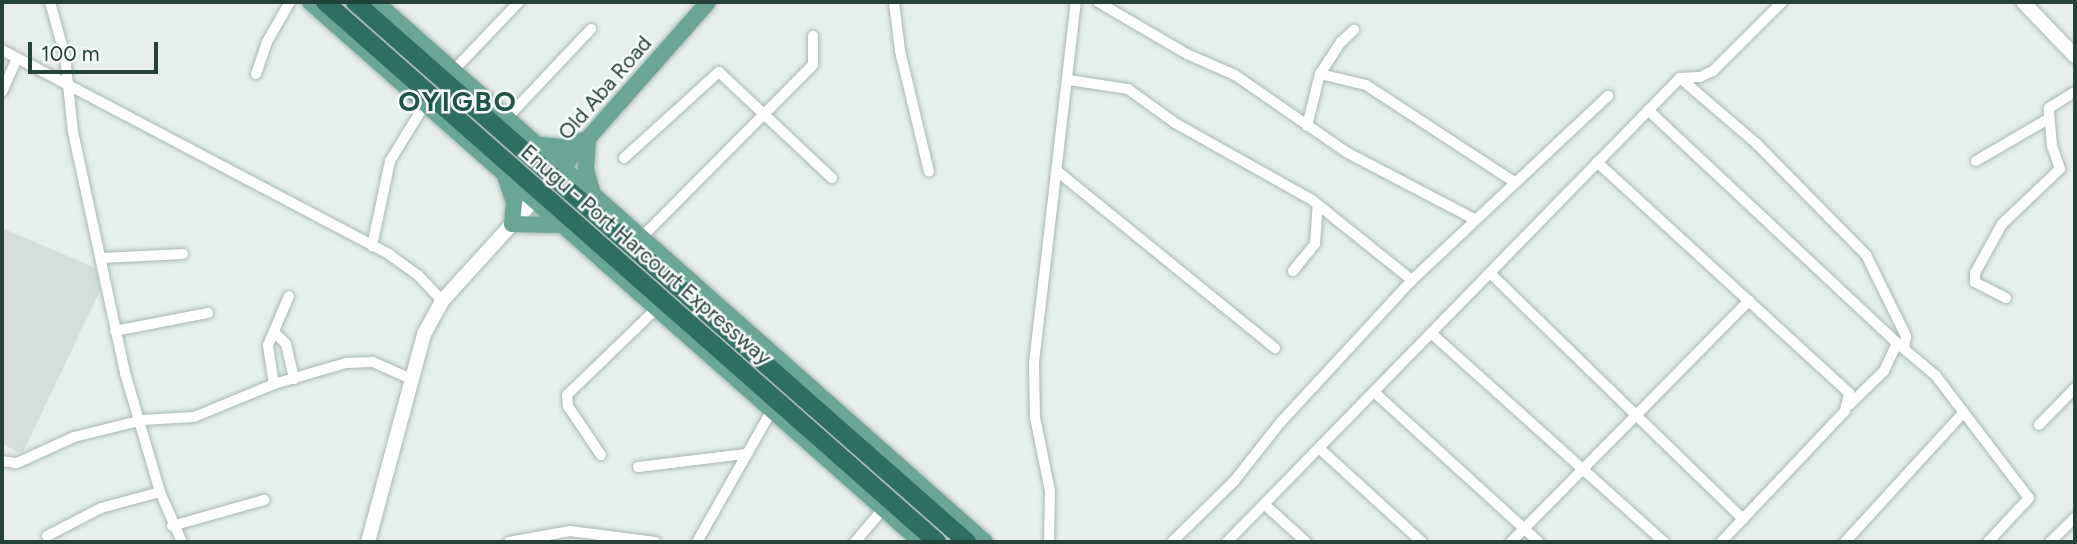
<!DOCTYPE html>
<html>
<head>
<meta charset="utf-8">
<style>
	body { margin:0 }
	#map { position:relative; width:2077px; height:544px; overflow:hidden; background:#e6efeb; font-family:Figtree,sans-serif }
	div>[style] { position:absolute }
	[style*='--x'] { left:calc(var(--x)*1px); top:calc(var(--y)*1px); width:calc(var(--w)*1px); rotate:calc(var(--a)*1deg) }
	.built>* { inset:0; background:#d4dfda }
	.roads { filter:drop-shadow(0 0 2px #a8b8b2) drop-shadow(0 0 2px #a8b8b2) }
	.street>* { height:10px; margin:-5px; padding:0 5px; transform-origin:5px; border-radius:5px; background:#fff }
	.secondary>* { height:14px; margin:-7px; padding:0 7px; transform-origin:7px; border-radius:7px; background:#fff }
	.primary>* { height:16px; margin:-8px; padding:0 8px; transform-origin:8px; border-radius:8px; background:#6aa596 }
	.highway>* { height:18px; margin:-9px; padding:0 9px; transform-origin:9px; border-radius:9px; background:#2f6f62 }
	span { translate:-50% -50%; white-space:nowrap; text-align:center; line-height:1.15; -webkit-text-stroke:5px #f7fbf9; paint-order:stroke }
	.street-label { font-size:21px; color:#24423a }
	.district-label { font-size:28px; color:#1f5548; font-weight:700; letter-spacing:2px }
	.frame { position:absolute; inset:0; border:4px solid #24423a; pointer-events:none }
	.scale { position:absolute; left:28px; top:42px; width:130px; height:32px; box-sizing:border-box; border:4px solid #24423a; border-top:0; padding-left:9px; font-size:21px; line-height:24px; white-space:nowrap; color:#24423a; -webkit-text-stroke:5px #f7fbf9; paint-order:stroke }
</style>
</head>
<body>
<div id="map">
	<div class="built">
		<div style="clip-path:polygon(2px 228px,96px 268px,100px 291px,22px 454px,2px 444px)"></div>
	</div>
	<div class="roads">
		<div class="street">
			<div style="--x:50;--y:2;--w:56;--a:74.5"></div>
			<div style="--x:65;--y:56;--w:76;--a:84"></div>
			<div style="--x:73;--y:132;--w:247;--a:77.8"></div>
			<div style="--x:125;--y:373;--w:124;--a:73.6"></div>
			<div style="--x:160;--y:492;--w:55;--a:66.3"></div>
			<div style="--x:894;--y:2;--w:49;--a:83"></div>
			<div style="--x:900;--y:51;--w:124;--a:76.5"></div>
			<div style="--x:1098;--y:2;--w:103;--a:30.3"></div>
			<div style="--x:1187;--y:54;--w:52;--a:23.6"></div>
			<div style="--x:1235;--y:75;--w:135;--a:34.7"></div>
			<div style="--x:1346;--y:152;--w:144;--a:27.6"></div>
			<div style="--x:2;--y:50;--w:439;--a:27.8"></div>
			<div style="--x:390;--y:255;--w:34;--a:36"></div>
			<div style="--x:418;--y:275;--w:35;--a:47"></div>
			<div style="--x:452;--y:72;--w:97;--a:-46.3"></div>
			<div style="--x:256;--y:74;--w:34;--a:-71"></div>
			<div style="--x:267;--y:42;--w:46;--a:-60.1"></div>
			<div style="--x:1320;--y:74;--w:38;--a:-57"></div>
			<div style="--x:1341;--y:42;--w:18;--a:-43"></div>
			<div style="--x:1680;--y:78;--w:101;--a:40.6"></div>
			<div style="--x:1757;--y:144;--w:156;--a:45.5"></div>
			<div style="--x:1866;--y:255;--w:90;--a:63.7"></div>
			<div style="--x:1906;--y:336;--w:13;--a:99"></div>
			<div style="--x:1069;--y:80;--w:60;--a:8.7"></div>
			<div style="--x:1128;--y:89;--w:58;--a:35.9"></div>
			<div style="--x:1175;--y:123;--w:157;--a:29.3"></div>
			<div style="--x:1312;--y:200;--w:128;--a:38.7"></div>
			<div style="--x:2;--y:92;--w:37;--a:-66"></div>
			<div style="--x:1648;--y:110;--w:341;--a:43.1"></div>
			<div style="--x:506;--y:119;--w:124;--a:-46.6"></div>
			<div style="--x:1307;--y:126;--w:54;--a:-76"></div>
			<div style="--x:1320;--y:74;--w:47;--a:13.4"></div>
			<div style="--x:1366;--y:85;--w:177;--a:33.2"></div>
			<div style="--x:624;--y:158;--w:128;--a:-42.2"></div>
			<div style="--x:719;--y:72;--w:155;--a:43.2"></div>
			<div style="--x:1976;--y:161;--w:83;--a:-30.3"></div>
			<div style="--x:1597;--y:162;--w:342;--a:42.5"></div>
			<div style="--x:1849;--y:393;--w:18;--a:103"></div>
			<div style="--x:1845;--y:411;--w:180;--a:133.4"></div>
			<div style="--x:1057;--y:171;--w:281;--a:39.1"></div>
			<div style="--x:641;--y:238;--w:244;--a:-45.2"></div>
			<div style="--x:813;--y:65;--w:29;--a:-90"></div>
			<div style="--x:372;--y:246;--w:87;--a:-78"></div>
			<div style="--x:390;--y:161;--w:67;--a:-58.4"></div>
			<div style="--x:102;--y:258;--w:81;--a:-2.8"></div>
			<div style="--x:1293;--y:271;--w:35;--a:-51"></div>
			<div style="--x:1315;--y:244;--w:39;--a:-86"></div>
			<div style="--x:1490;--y:273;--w:353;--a:44.2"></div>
			<div style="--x:2006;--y:298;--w:35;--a:-153"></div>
			<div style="--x:1975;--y:282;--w:9;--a:-90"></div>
			<div style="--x:1975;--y:273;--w:56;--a:-61.1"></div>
			<div style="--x:2002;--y:224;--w:80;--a:-43.5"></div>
			<div style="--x:2060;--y:169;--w:24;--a:-109"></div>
			<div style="--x:2052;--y:146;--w:38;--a:-95"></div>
			<div style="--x:2049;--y:108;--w:31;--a:-32"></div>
			<div style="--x:115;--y:331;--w:95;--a:-11"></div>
			<div style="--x:274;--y:332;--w:17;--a:45"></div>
			<div style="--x:286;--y:344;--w:36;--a:77"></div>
			<div style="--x:1431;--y:333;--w:313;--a:41.9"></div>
			<div style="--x:274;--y:384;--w:39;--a:-99"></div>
			<div style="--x:268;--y:345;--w:53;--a:-66.8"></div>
			<div style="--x:1374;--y:392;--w:223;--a:42.3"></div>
			<div style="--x:1849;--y:405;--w:49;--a:-44.2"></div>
			<div style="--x:1884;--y:371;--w:31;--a:-65"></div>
			<div style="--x:1897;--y:343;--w:51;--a:40.2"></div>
			<div style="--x:1936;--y:376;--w:153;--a:52.7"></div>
			<div style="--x:2029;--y:498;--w:60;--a:133"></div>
			<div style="--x:2039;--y:425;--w:52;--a:-45.8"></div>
			<div style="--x:1319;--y:448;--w:139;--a:42.4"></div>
			<div style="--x:601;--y:455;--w:59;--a:-124"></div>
			<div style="--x:568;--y:406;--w:11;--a:-95"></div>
			<div style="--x:567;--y:395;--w:122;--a:-44"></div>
			<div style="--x:2;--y:461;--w:15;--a:8"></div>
			<div style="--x:17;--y:463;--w:63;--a:-24.5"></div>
			<div style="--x:74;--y:437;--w:70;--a:-14"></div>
			<div style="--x:142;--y:420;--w:52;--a:-3.3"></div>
			<div style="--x:194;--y:417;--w:87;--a:-22.4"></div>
			<div style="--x:274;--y:384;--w:75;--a:-16.3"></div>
			<div style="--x:346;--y:363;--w:27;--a:-2"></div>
			<div style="--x:373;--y:362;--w:42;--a:24.1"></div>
			<div style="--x:638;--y:467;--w:109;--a:-6.9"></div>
			<div style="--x:1264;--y:504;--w:57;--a:42.1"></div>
			<div style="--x:172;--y:526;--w:96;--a:-15.8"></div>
			<div style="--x:47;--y:536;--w:61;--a:-27.4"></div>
			<div style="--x:101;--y:508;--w:61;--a:-15.2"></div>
			<div style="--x:509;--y:542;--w:62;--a:-10.2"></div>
			<div style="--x:570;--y:531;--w:86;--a:7.4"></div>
			<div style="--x:697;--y:542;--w:152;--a:-60.4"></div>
			<div style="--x:855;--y:542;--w:43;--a:-49.7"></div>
			<div style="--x:1049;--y:542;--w:51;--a:-88.9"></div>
			<div style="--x:1050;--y:491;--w:76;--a:-101.5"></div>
			<div style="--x:1035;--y:417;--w:54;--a:-91.1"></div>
			<div style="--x:1034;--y:363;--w:363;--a:-83.4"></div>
			<div style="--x:1172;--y:542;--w:88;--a:-44.5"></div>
			<div style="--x:1235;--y:480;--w:73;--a:-51.7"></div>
			<div style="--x:1280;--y:423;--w:195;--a:-47.3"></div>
			<div style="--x:1412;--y:280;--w:269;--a:-43.2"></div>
			<div style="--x:1227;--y:542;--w:648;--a:-45.69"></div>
			<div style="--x:1680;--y:78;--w:20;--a:-3"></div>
			<div style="--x:1700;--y:77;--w:14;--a:-25"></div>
			<div style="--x:1713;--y:71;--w:98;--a:-45"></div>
			<div style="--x:1511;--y:542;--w:339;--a:-45.4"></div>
			<div style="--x:1845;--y:542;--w:176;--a:-47.5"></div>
			<div style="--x:2050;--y:542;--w:35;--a:-44"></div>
		</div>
		<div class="secondary">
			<div style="--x:2023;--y:2;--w:75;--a:46.1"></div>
			<div style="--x:368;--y:542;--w:215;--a:-74.9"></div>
			<div style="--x:424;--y:334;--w:38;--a:-61"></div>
			<div style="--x:442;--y:301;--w:135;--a:-47.7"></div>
		</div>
		<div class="primary">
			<div style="--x:310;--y:2;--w:815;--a:41.47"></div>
			<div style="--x:376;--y:2;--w:814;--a:41.56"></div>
			<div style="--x:532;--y:144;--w:31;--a:6"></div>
			<div style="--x:563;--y:147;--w:26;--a:-18"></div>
			<div style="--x:588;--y:139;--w:31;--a:94"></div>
			<div style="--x:586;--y:170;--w:29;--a:74"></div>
			<div style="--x:561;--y:169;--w:222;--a:-48.6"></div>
			<div style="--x:506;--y:179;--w:24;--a:71"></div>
			<div style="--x:514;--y:202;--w:22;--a:95"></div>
			<div style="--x:512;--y:224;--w:49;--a:1.2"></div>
		</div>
		<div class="highway">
			<div style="--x:325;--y:2;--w:816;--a:41.42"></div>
			<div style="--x:355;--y:2;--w:816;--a:41.42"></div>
		</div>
	</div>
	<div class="street-label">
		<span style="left:605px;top:88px;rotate:-49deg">Old Aba Road</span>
		<span style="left:646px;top:255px;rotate:41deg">Enugu - Port Harcourt Expressway</span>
	</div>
	<div class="district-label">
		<span style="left:458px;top:101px">OYIGBO</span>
	</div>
	<div class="frame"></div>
	<div class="scale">100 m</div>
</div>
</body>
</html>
